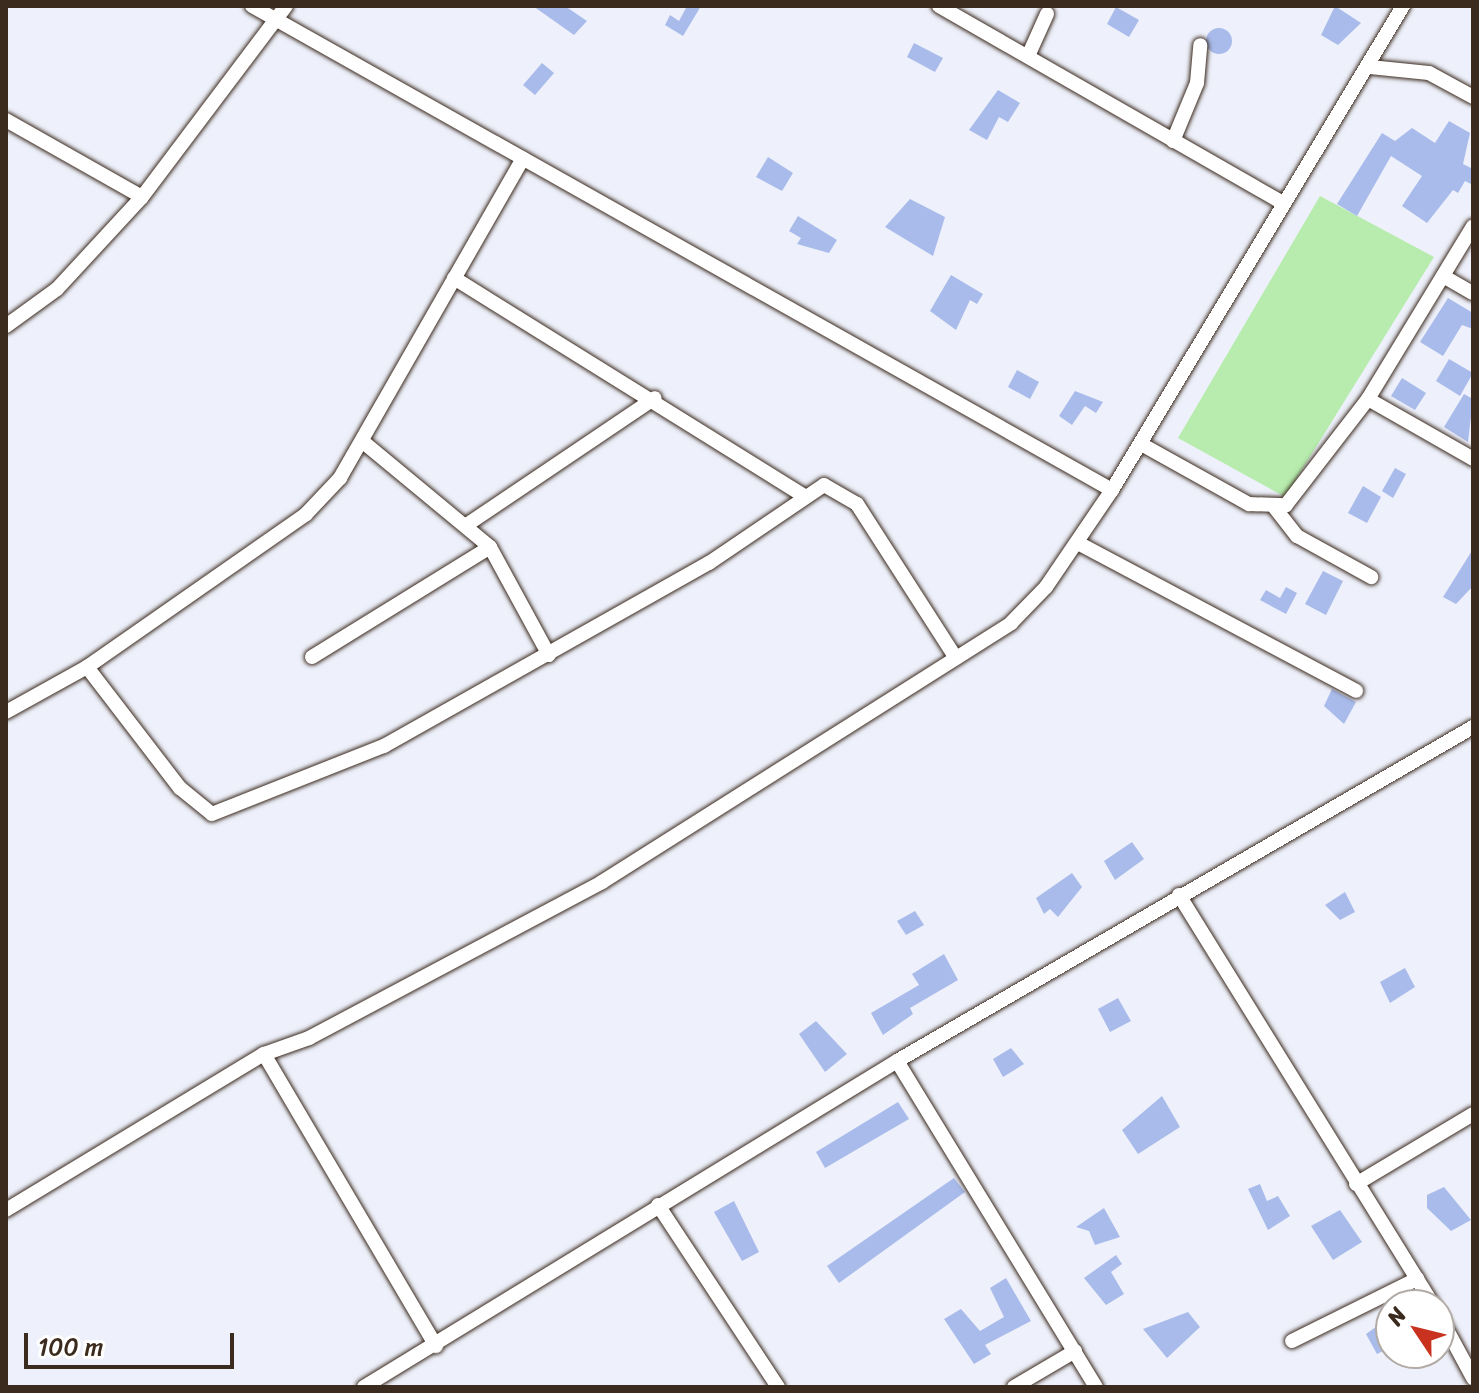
<!DOCTYPE html>
<html>
<head>
<meta charset="utf-8">
<style>
	body { margin:0 }
	#map { position:relative; width:1479px; height:1393px; overflow:hidden; background:#eef1fb; font-family:Sriracha,sans-serif }
	div>[style] { position:absolute }
	[style*='--x'] { left:calc(var(--x)*1px); top:calc(var(--y)*1px); width:calc(var(--w)*1px); rotate:calc(var(--a)*1deg) }
	.green>* { inset:0; background:#b7ecae }
	.building>* { inset:0; background:#a9bbea }
	.round { border-radius:50% }
	.roads { filter:drop-shadow(0 0 2px #3b2a1e) drop-shadow(0 0 2px #3b2a1e) }
	.minor>* { height:14px; margin:-7px; padding:0 7px; transform-origin:7px; border-radius:7px; background:#fff }
	span { translate:-50% -50%; white-space:nowrap; text-align:center; line-height:1.15; -webkit-text-stroke:7px #fff; paint-order:stroke }
	.frame { position:absolute; inset:0; border:8px solid #3b2a1e; pointer-events:none }
	.north { position:absolute; left:1375px; top:1289px; width:80px; height:80px; box-sizing:border-box; background:#fff; border:2px solid #b1aaa5; border-radius:50%; rotate:305deg; font-size:22px; font-weight:700; line-height:32px; text-align:center; color:#3b2a1e }
	.north::after { content:''; display:block; margin:auto; width:28px; height:36px; background:#c8321e; clip-path:polygon(50% 0,100% 100%,50% 72%,0 100%) }
	.scale { position:absolute; left:24px; top:1333px; width:210px; height:36px; box-sizing:border-box; border:4px solid #3b2a1e; border-top:0; padding-left:10px; font-size:24px; line-height:28px; white-space:nowrap; color:#3b2a1e; -webkit-text-stroke:6px #fff; paint-order:stroke }
</style>
</head>
<body>
<div id="map">
	<div class="green">
		<div style="clip-path:polygon(1320px 196px,1434px 257px,1285px 497px,1178px 438px)"></div>
	</div>
	<div class="building">
		<div style="clip-path:polygon(533px 6px,565px 6px,587px 21px,574px 35px)"></div>
		<div style="clip-path:polygon(687px 6px,701px 6px,683px 36px,665px 25px,670px 15px,679px 21px)"></div>
		<div style="clip-path:polygon(1335px 6px,1361px 23px,1338px 45px,1321px 35px)"></div>
		<div style="clip-path:polygon(1116px 7px,1139px 20px,1129px 37px,1107px 24px)"></div>
		<div class="round" style="left:1206px;top:28px;width:26px;height:26px"></div>
		<div style="clip-path:polygon(914px 43px,943px 58px,935px 72px,907px 57px)"></div>
		<div style="clip-path:polygon(542px 63px,554px 73px,535px 95px,523px 85px)"></div>
		<div style="clip-path:polygon(998px 90px,1020px 103px,1008px 122px,999px 117px,987px 140px,969px 130px)"></div>
		<div style="clip-path:polygon(1449px 121px,1470px 133px,1463px 164px,1473px 169px,1473px 185px,1465px 181px,1458px 193px,1453px 190px,1427px 223px,1402px 206px,1422px 176px,1391px 156px,1357px 216px,1337px 204px,1382px 133px,1395px 141px,1412px 128px,1435px 143px)"></div>
		<div style="clip-path:polygon(768px 157px,793px 173px,782px 191px,756px 177px)"></div>
		<div style="clip-path:polygon(910px 199px,945px 217px,933px 256px,885px 227px)"></div>
		<div style="clip-path:polygon(798px 216px,837px 240px,829px 253px,797px 244px,801px 238px,789px 231px)"></div>
		<div style="clip-path:polygon(951px 275px,983px 294px,977px 304px,970px 300px,956px 330px,930px 311px)"></div>
		<div style="clip-path:polygon(1448px 298px,1473px 313px,1473px 329px,1462px 325px,1443px 356px,1420px 342px)"></div>
		<div style="clip-path:polygon(1449px 359px,1473px 373px,1460px 396px,1436px 381px)"></div>
		<div style="clip-path:polygon(1017px 370px,1039px 382px,1030px 399px,1008px 387px)"></div>
		<div style="clip-path:polygon(1402px 378px,1426px 393px,1415px 410px,1391px 396px)"></div>
		<div style="clip-path:polygon(1075px 391px,1103px 402px,1096px 413px,1085px 406px,1072px 425px,1059px 416px)"></div>
		<div style="clip-path:polygon(1464px 394px,1473px 399px,1468px 442px,1444px 427px)"></div>
		<div style="clip-path:polygon(1395px 468px,1406px 474px,1393px 498px,1382px 491px)"></div>
		<div style="clip-path:polygon(1363px 486px,1381px 497px,1367px 523px,1348px 513px)"></div>
		<div style="clip-path:polygon(1473px 549px,1473px 586px,1456px 604px,1443px 597px)"></div>
		<div style="clip-path:polygon(1323px 571px,1343px 581px,1326px 615px,1305px 604px)"></div>
		<div style="clip-path:polygon(1286px 587px,1297px 593px,1286px 614px,1260px 600px,1266px 590px,1280px 598px)"></div>
		<div style="clip-path:polygon(1332px 689px,1356px 702px,1344px 724px,1324px 706px)"></div>
		<div style="clip-path:polygon(1132px 842px,1144px 859px,1115px 880px,1104px 861px)"></div>
		<div style="clip-path:polygon(1072px 873px,1082px 887px,1058px 917px,1050px 909px,1044px 914px,1036px 898px)"></div>
		<div style="clip-path:polygon(1345px 892px,1355px 912px,1340px 920px,1325px 905px)"></div>
		<div style="clip-path:polygon(915px 911px,924px 925px,906px 935px,897px 921px)"></div>
		<div style="clip-path:polygon(944px 954px,958px 980px,910px 1008px,913px 1014px,883px 1035px,871px 1013px,919px 985px,912px 974px)"></div>
		<div style="clip-path:polygon(1405px 968px,1415px 987px,1390px 1003px,1380px 982px)"></div>
		<div style="clip-path:polygon(1118px 998px,1131px 1021px,1110px 1032px,1098px 1009px)"></div>
		<div style="clip-path:polygon(816px 1021px,847px 1054px,825px 1072px,799px 1034px)"></div>
		<div style="clip-path:polygon(1011px 1048px,1024px 1064px,1003px 1077px,993px 1059px)"></div>
		<div style="clip-path:polygon(1162px 1096px,1180px 1127px,1138px 1154px,1122px 1130px)"></div>
		<div style="clip-path:polygon(898px 1102px,909px 1119px,825px 1168px,816px 1152px)"></div>
		<div style="clip-path:polygon(954px 1178px,965px 1192px,839px 1283px,827px 1266px)"></div>
		<div style="clip-path:polygon(1260px 1184px,1267px 1201px,1278px 1196px,1290px 1216px,1268px 1230px,1248px 1189px)"></div>
		<div style="clip-path:polygon(1444px 1187px,1471px 1220px,1451px 1231px,1427px 1208px,1427px 1195px)"></div>
		<div style="clip-path:polygon(734px 1201px,759px 1252px,742px 1261px,714px 1212px)"></div>
		<div style="clip-path:polygon(1104px 1208px,1120px 1237px,1095px 1245px,1089px 1231px,1076px 1227px)"></div>
		<div style="clip-path:polygon(1340px 1210px,1362px 1242px,1333px 1260px,1311px 1226px)"></div>
		<div style="clip-path:polygon(1116px 1255px,1122px 1264px,1111px 1272px,1124px 1294px,1106px 1305px,1084px 1278px)"></div>
		<div style="clip-path:polygon(1006px 1278px,1031px 1321px,985px 1345px,991px 1354px,974px 1364px,944px 1319px,961px 1309px,980px 1331px,1004px 1317px,990px 1288px)"></div>
		<div style="clip-path:polygon(1188px 1312px,1200px 1327px,1167px 1358px,1143px 1329px)"></div>
		<div style="clip-path:polygon(1383px 1322px,1391px 1347px,1377px 1354px,1366px 1334px)"></div>
	</div>
	<div class="roads">
		<div class="minor">
			<div style="--x:252;--y:6;--w:987;--a:29.37"></div>
			<div style="--x:939;--y:6;--w:394;--a:29.8"></div>
			<div style="--x:1029;--y:54;--w:44;--a:-65.8"></div>
			<div style="--x:1370;--y:67;--w:59;--a:5.8"></div>
			<div style="--x:1429;--y:73;--w:50;--a:28.6"></div>
			<div style="--x:6;--y:120;--w:156;--a:29.5"></div>
			<div style="--x:1173;--y:141;--w:63;--a:-67.5"></div>
			<div style="--x:1197;--y:83;--w:38;--a:-85"></div>
			<div style="--x:1443;--y:276;--w:34;--a:30"></div>
			<div style="--x:454;--y:278;--w:411;--a:31.9"></div>
			<div style="--x:6;--y:326;--w:63;--a:-36"></div>
			<div style="--x:57;--y:289;--w:125;--a:-47.3"></div>
			<div style="--x:142;--y:197;--w:239;--a:-53"></div>
			<div style="--x:1368;--y:399;--w:121;--a:29.7"></div>
			<div style="--x:362;--y:441;--w:166;--a:39.6"></div>
			<div style="--x:490;--y:547;--w:123;--a:61.4"></div>
			<div style="--x:1141;--y:444;--w:124;--a:29.1"></div>
			<div style="--x:1249;--y:504;--w:37;--a:2"></div>
			<div style="--x:1286;--y:505;--w:134;--a:-52.3"></div>
			<div style="--x:1368;--y:399;--w:202;--a:-58.7"></div>
			<div style="--x:1275;--y:508;--w:36;--a:52"></div>
			<div style="--x:1297;--y:536;--w:85;--a:29"></div>
			<div style="--x:468;--y:524;--w:225;--a:-34"></div>
			<div style="--x:1078;--y:543;--w:315;--a:28"></div>
			<div style="--x:312;--y:657;--w:209;--a:-31.7"></div>
			<div style="--x:87;--y:667;--w:153;--a:52.5"></div>
			<div style="--x:180;--y:788;--w:41;--a:39.1"></div>
			<div style="--x:212;--y:814;--w:185;--a:-21.6"></div>
			<div style="--x:384;--y:746;--w:373;--a:-29.4"></div>
			<div style="--x:709;--y:563;--w:139;--a:-34.1"></div>
			<div style="--x:824;--y:485;--w:38;--a:30"></div>
			<div style="--x:857;--y:504;--w:183;--a:57.3"></div>
			<div style="--x:6;--y:712;--w:93;--a:-29.1"></div>
			<div style="--x:87;--y:667;--w:267;--a:-34.9"></div>
			<div style="--x:306;--y:514;--w:50;--a:-46.6"></div>
			<div style="--x:340;--y:478;--w:368;--a:-60.2"></div>
			<div style="--x:1179;--y:895;--w:482;--a:58.2"></div>
			<div style="--x:264;--y:1054;--w:339;--a:59.5"></div>
			<div style="--x:897;--y:1061;--w:382;--a:58.6"></div>
			<div style="--x:1356;--y:1184;--w:136;--a:-30.9"></div>
			<div style="--x:658;--y:1205;--w:218;--a:56.6"></div>
			<div style="--x:6;--y:1210;--w:301;--a:-31.2"></div>
			<div style="--x:264;--y:1054;--w:48;--a:-19.6"></div>
			<div style="--x:309;--y:1038;--w:332;--a:-28"></div>
			<div style="--x:602;--y:882;--w:484;--a:-32.3"></div>
			<div style="--x:1011;--y:623;--w:50;--a:-45.8"></div>
			<div style="--x:1046;--y:587;--w:117;--a:-55.8"></div>
			<div style="--x:1112;--y:490;--w:565;--a:-58.98"></div>
			<div style="--x:1439;--y:1315;--w:72;--a:61.6"></div>
			<div style="--x:1292;--y:1341;--w:140;--a:-26.4"></div>
			<div style="--x:364;--y:1387;--w:625;--a:-31.45"></div>
			<div style="--x:897;--y:1061;--w:666;--a:-30.11"></div>
			<div style="--x:1014;--y:1387;--w:71;--a:-30.5"></div>
		</div>
	</div>
	<div class="frame"></div>
	<div class="north">N</div>
	<div class="scale">100 m</div>
</div>
</body>
</html>
